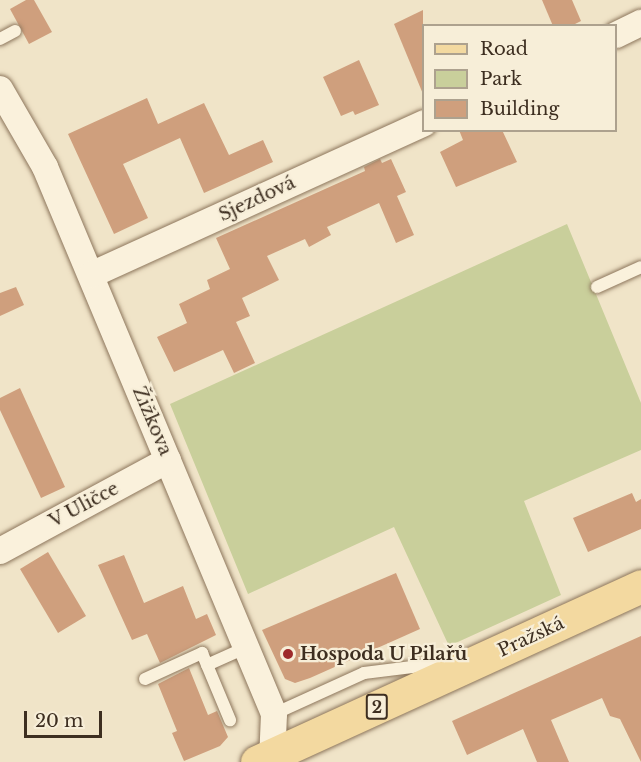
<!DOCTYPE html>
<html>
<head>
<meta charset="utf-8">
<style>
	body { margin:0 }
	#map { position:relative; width:641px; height:762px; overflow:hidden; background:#f0e4c8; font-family:"Libre Baskerville",serif }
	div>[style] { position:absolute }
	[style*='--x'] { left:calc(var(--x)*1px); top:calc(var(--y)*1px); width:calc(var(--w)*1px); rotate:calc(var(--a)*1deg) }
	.green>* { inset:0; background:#c9cf9b }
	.building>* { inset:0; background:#cf9f7d }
	.roads { filter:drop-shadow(0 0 2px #8d765c) drop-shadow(0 0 2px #8d765c) }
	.service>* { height:12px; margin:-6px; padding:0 6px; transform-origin:6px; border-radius:6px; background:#faf1dc }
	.minor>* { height:26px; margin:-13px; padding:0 13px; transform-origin:13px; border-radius:13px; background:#faf1dc }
	.primary>* { height:33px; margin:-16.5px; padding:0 16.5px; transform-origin:16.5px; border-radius:16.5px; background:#f3d9a0 }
	.dots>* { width:16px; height:16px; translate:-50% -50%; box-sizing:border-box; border:3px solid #f7eed8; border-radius:50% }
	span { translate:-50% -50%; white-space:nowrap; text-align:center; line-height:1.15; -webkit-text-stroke:4.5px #f7eed8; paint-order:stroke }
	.shield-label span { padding:2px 4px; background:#f7eed8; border:2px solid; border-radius:4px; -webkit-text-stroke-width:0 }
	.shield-label { font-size:16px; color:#3d2e20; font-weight:700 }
	.street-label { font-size:18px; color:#3d2e20 }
	.poi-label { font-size:18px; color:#3d2e20; font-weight:700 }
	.left { translate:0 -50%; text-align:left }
	.legend { position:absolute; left:422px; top:24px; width:195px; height:108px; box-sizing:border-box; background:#f7eed8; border:2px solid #ada18e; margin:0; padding:8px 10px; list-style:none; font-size:18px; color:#3d2e20 }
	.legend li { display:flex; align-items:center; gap:12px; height:30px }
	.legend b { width:30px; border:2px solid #ada18e }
	.scale { position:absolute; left:24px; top:711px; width:78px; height:27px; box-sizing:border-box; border:3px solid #3d2e20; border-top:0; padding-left:8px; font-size:18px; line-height:21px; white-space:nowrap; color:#3d2e20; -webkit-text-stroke:4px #f7eed8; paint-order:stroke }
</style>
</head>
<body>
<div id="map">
	<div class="green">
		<div style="clip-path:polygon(567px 224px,641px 403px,641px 450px,524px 501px,561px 595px,449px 646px,394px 527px,248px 594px,170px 404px)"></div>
	</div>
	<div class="building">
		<div style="clip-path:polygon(26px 0,34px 0,52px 32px,29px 44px,10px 9px)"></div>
		<div style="clip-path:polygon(542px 0,572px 0,581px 21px,571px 26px,553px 26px)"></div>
		<div style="clip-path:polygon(423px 10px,423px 94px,394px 24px)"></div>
		<div style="clip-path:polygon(359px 60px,379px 105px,355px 115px,353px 111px,341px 116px,323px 77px)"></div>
		<div style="clip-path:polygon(147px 98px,158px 124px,204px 103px,229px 155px,263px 140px,273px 162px,204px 193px,180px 138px,123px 164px,148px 218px,114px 234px,68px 134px)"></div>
		<div style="clip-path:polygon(459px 130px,502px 130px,517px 162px,456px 187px,440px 152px,463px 140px)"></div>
		<div style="clip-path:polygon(380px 159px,382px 163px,391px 159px,406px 192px,397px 196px,414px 235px,396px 243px,379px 203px,327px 227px,331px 235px,309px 247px,305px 239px,267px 256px,279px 280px,242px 298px,250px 316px,236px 322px,255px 363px,234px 373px,223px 350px,174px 372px,157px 337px,187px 323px,179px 304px,210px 289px,207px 280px,230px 269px,216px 238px,365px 171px,364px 167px)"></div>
		<div style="clip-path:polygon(16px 287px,24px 305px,0 316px,0 293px)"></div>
		<div style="clip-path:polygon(20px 388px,65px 487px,41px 498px,0 410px,0 398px)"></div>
		<div style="clip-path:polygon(632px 493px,636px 502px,641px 499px,641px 529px,588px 552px,573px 518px)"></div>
		<div style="clip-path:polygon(48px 552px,86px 616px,58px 633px,20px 569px)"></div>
		<div style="clip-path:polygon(124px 555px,144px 603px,183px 586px,196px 619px,207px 614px,216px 635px,160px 663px,147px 634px,132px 640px,98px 565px)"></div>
		<div style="clip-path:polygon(396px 573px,420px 629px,310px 678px,295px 683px,285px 679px,262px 630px)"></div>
		<div style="clip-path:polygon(641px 636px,641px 762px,620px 719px,610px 716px,602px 698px,551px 720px,569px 762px,537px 762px,523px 729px,467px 755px,452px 721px)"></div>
		<div style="clip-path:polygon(189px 668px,208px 715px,217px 711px,228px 737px,220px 746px,184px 761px,172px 733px,177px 731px,158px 684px)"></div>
	</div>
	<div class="roads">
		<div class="service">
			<div style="--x:0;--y:39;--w:17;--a:-28"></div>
			<div style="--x:597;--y:287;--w:48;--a:-24.4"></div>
			<div style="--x:207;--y:665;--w:44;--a:-24.2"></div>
			<div style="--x:145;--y:679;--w:63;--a:-24.5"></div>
			<div style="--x:202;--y:653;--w:73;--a:67.3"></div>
			<div style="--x:274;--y:714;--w:99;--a:-24.5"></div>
			<div style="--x:364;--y:673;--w:81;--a:-7.1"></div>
		</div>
		<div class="minor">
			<div style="--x:616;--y:35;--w:28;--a:-26"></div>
			<div style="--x:0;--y:89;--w:90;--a:60"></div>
			<div style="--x:45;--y:167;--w:593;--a:67.28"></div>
			<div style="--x:274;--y:714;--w:48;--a:92.4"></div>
			<div style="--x:91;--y:275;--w:366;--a:-24.5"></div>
			<div style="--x:0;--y:551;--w:191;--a:-28.4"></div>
		</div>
		<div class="primary">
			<div style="--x:257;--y:762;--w:422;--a:-24.6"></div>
		</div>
	</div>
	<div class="dots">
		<div style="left:288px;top:654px;background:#9e2a2b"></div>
	</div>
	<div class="shield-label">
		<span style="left:377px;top:707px">2</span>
	</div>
	<div class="street-label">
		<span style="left:257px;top:199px;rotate:-25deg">Sjezdová</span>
		<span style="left:152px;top:421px;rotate:67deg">Žižkova</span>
		<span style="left:84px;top:505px;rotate:-28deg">V Uličce</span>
		<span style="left:531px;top:637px;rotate:-25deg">Pražská</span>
	</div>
	<div class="poi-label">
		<span class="left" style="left:300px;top:654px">Hospoda U Pilařů</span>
	</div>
	<ul class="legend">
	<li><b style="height:8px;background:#f3d9a0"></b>Road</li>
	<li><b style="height:16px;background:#c9cf9b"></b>Park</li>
	<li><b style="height:16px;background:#cf9f7d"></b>Building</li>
	</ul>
	<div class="scale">20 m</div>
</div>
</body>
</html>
